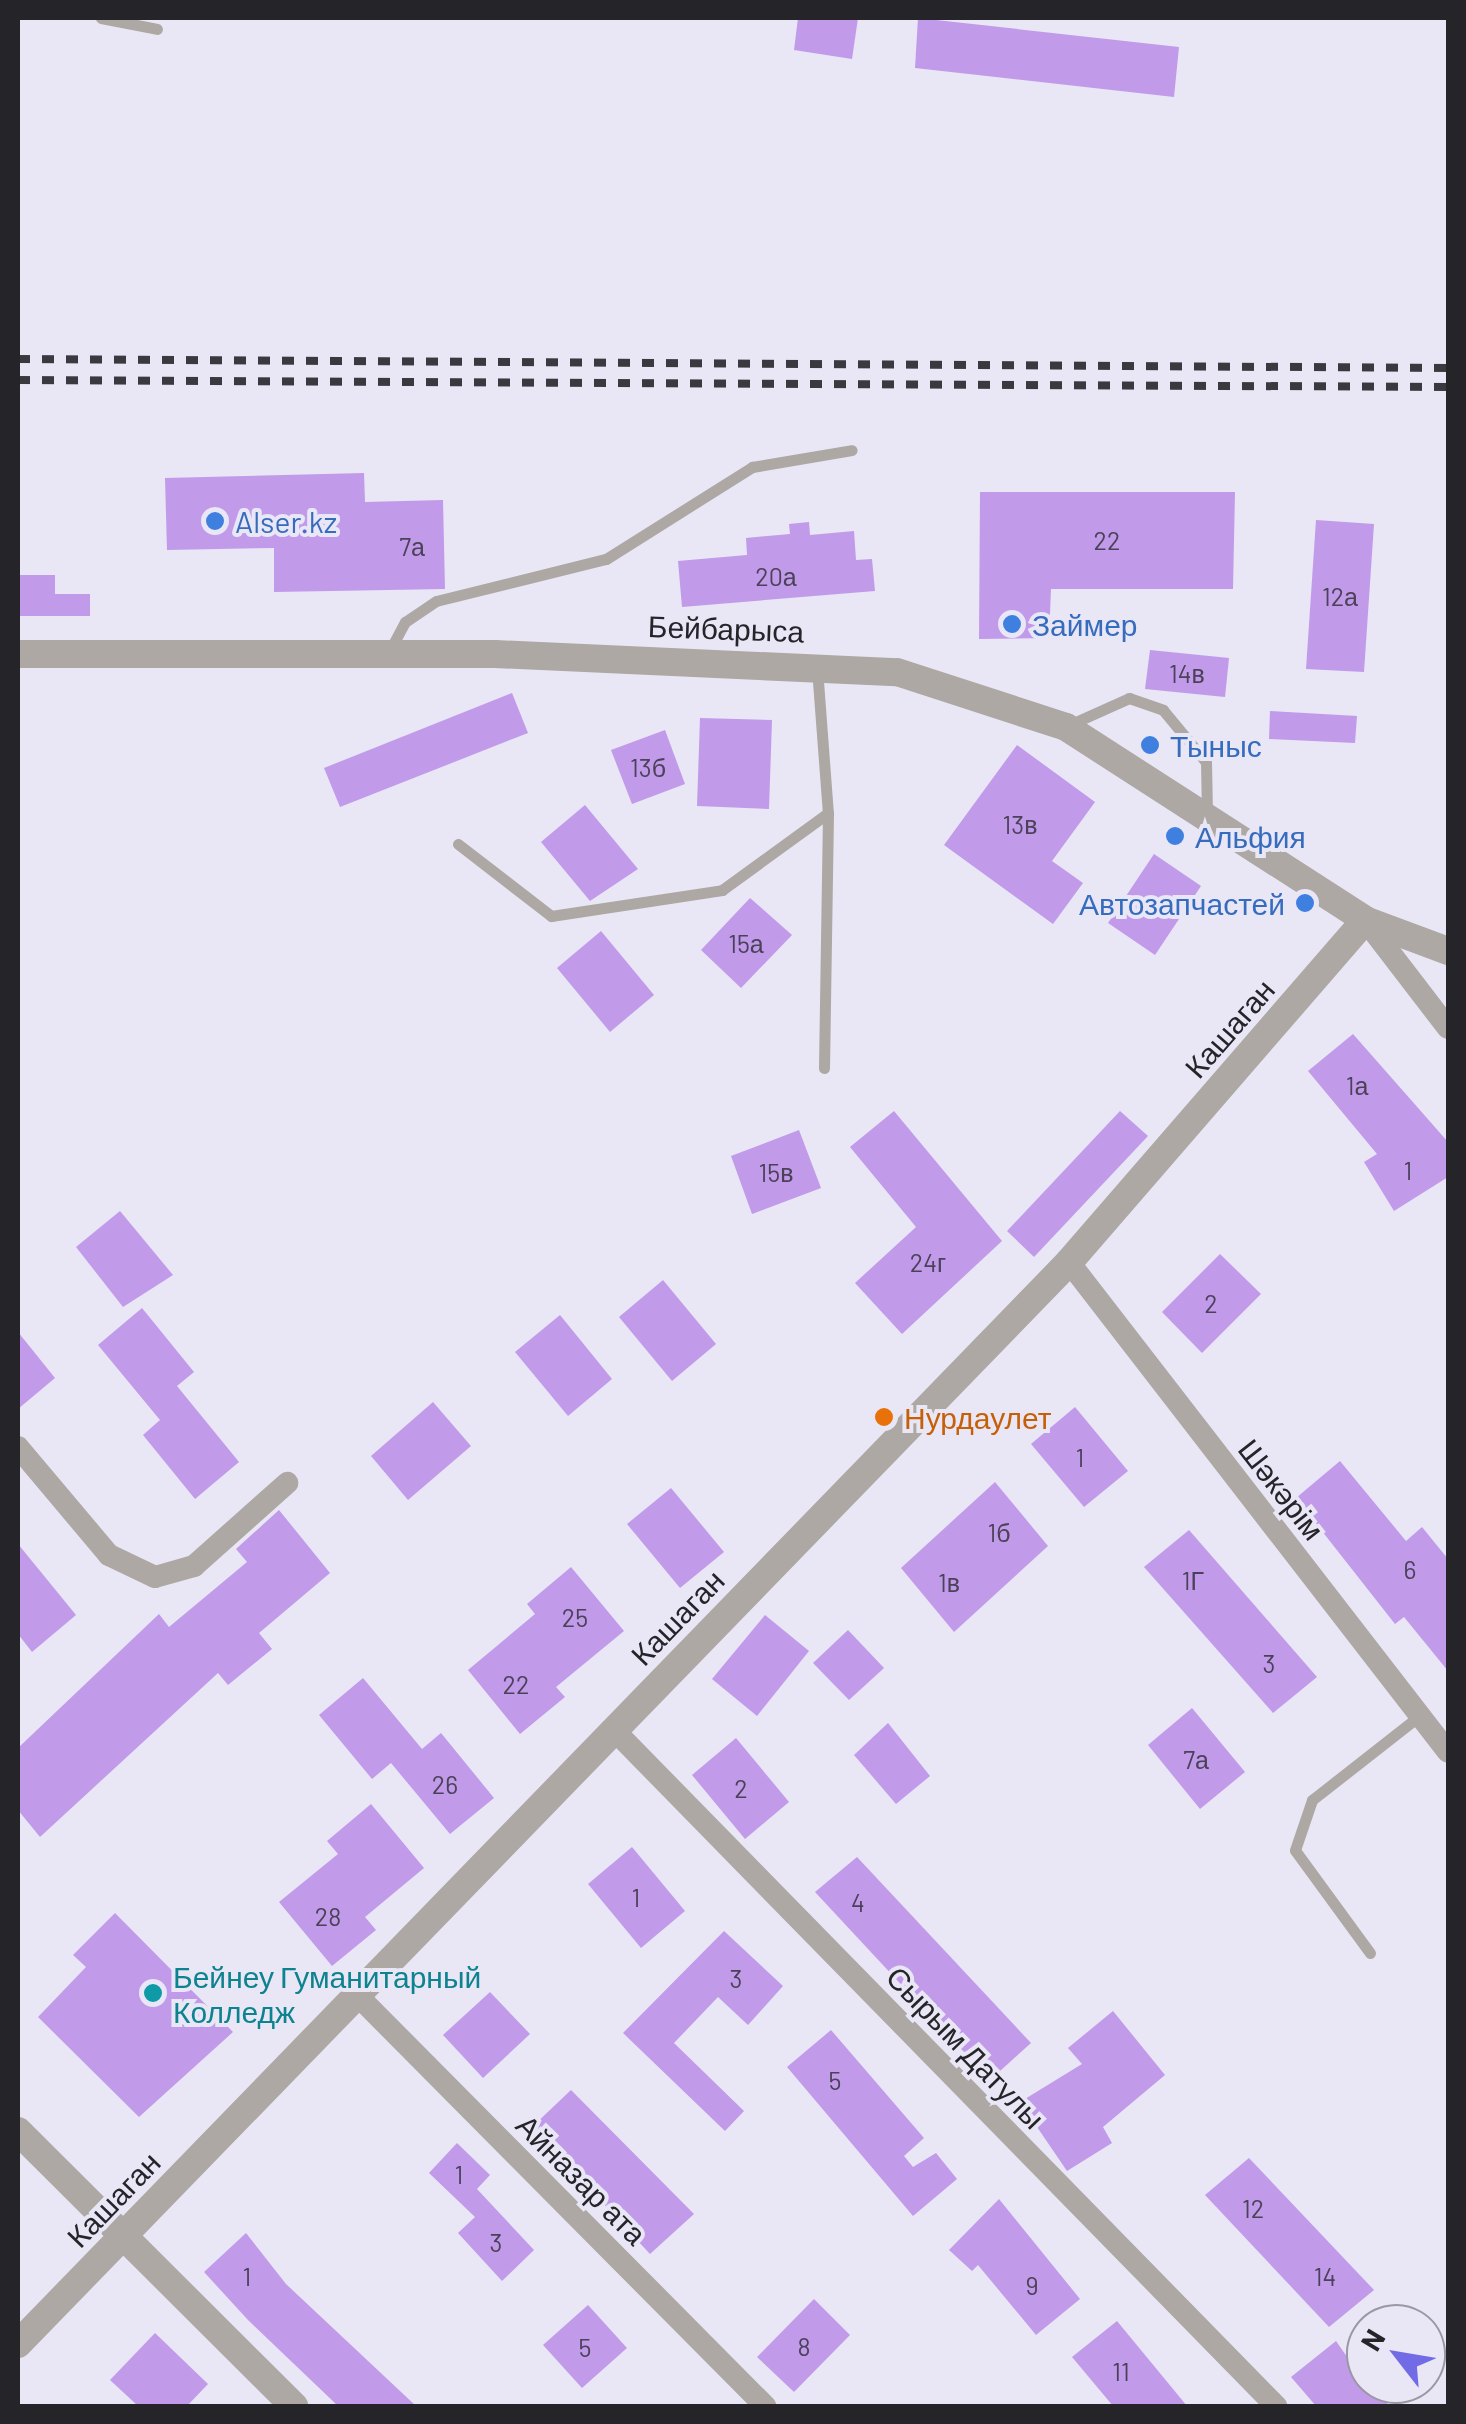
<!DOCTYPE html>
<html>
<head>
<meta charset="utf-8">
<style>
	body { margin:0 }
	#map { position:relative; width:1466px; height:2424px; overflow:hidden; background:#e9e6f6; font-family:Barlow,sans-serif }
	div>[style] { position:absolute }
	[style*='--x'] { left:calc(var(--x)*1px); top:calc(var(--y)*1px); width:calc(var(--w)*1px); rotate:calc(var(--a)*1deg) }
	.building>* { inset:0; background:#c19aea }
	.service>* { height:11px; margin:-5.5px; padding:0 5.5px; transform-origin:5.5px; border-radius:5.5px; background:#ada8a3 }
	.minor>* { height:22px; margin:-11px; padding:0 11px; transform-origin:11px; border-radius:11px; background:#ada8a3 }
	.tertiary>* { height:28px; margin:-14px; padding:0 14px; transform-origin:14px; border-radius:14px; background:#ada8a3 }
	.rail>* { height:8px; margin-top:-4px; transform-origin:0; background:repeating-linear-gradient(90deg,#39393f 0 12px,transparent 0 24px) }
	.dots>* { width:28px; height:28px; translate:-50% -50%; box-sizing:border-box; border:5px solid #e9e6f6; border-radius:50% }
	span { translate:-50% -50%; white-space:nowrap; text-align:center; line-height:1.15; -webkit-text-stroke:8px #e9e6f6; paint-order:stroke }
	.number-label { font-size:25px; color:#4b4259 }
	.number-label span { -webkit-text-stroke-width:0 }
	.shop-label { font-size:30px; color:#366cbe }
	.left { translate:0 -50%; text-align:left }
	.right { translate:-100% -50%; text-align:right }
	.street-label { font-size:30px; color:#242429 }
	.food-label { font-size:30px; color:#c56008 }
	.culture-label { font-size:30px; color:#0d838f }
	.frame { position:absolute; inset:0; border:20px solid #242429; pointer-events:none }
	.north { position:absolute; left:1346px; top:2304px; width:100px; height:100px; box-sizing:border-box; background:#e9e6f6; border:2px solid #9a98a4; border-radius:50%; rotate:301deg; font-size:28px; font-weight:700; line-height:40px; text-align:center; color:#242429 }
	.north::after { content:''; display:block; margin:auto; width:35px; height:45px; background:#726be6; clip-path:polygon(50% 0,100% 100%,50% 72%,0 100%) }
</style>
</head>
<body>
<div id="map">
	<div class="building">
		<div style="clip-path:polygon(798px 18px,858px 18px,852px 59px,794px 50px)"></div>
		<div style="clip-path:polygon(918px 18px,1179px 47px,1174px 97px,915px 68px)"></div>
		<div style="clip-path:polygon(364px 473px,365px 502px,443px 500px,445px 589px,274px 592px,274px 548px,167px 550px,165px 478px)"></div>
		<div style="clip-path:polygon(980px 492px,1235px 492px,1233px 589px,1051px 589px,1049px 638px,979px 639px)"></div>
		<div style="clip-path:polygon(1316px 520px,1374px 524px,1364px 672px,1306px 669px)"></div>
		<div style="clip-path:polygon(809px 522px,810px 535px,854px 531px,856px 560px,872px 559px,875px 591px,682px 607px,678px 561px,747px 555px,746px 538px,790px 534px,789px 524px)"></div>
		<div style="clip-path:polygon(18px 575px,55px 575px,55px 594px,90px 594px,90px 616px,18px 616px)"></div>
		<div style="clip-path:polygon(1150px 650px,1229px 658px,1225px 697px,1145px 689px)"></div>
		<div style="clip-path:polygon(512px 693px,528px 733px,340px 807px,324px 768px)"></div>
		<div style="clip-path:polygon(1270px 711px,1357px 716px,1355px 743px,1269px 739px)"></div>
		<div style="clip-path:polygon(700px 718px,772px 720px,769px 809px,697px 806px)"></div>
		<div style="clip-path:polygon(665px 730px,685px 784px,632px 804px,611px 750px)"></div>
		<div style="clip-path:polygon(1017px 745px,1095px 802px,1052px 861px,1083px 883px,1053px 924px,944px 845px)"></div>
		<div style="clip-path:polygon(585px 805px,638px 869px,590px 901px,541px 842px)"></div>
		<div style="clip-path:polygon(1154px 854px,1201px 886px,1155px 955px,1108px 923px)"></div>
		<div style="clip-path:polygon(750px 898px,792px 935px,741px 988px,701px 950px)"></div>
		<div style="clip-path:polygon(601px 931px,654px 995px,610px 1032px,557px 968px)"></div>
		<div style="clip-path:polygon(1353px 1034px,1448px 1142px,1448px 1177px,1394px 1211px,1364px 1162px,1377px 1154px,1308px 1071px)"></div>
		<div style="clip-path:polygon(894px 1111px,1002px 1241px,902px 1334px,855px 1283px,916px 1227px,850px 1147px)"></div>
		<div style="clip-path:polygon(1120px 1111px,1148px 1136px,1034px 1257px,1007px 1231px)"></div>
		<div style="clip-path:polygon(799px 1130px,821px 1188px,752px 1214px,731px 1156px)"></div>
		<div style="clip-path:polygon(120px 1211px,173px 1275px,123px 1307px,76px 1247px)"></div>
		<div style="clip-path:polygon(1220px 1254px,1261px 1294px,1202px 1353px,1162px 1312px)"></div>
		<div style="clip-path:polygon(663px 1280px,716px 1344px,672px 1381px,619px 1317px)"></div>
		<div style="clip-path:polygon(142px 1308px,194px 1372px,177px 1386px,239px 1462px,195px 1499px,143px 1435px,160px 1420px,98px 1345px)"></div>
		<div style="clip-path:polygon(560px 1315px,612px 1379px,568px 1416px,515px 1352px)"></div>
		<div style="clip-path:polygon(18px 1332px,55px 1378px,18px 1409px)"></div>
		<div style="clip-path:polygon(433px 1402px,471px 1446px,408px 1500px,371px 1456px)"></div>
		<div style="clip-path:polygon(1075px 1407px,1128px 1471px,1084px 1507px,1031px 1444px)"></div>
		<div style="clip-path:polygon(1340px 1461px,1406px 1541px,1422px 1527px,1448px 1559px,1448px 1671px,1404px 1617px,1395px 1624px,1296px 1498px)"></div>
		<div style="clip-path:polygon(995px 1482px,1048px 1546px,954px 1632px,901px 1568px)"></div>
		<div style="clip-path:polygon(671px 1488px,724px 1552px,680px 1588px,627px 1524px)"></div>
		<div style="clip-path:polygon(279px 1510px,330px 1573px,259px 1633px,272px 1649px,228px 1685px,218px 1673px,40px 1837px,18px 1810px,18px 1748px,159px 1614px,169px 1627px,247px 1562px,236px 1549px)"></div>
		<div style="clip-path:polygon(1189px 1530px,1317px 1677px,1273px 1713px,1144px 1567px)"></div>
		<div style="clip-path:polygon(18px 1544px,76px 1615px,32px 1652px,18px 1634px)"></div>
		<div style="clip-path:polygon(571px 1567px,624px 1631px,556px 1687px,565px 1697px,520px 1734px,468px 1670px,535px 1614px,527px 1604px)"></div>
		<div style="clip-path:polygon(765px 1615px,809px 1651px,757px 1716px,712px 1679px)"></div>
		<div style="clip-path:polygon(848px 1630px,884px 1668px,849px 1700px,813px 1663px)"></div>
		<div style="clip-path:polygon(363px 1678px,422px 1749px,441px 1733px,494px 1798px,450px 1834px,391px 1763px,372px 1779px,319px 1715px)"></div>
		<div style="clip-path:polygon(1192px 1708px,1245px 1772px,1200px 1809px,1148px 1745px)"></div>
		<div style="clip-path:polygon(888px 1723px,930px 1776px,896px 1804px,854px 1755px)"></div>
		<div style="clip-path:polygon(736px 1738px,789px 1802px,745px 1839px,692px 1775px)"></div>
		<div style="clip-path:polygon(371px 1804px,424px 1868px,365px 1917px,376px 1930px,332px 1966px,279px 1902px,338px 1854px,327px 1841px)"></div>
		<div style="clip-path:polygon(632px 1847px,685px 1911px,641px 1948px,588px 1884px)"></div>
		<div style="clip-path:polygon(857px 1857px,1031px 2043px,990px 2080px,815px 1892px)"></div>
		<div style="clip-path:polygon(115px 1913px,233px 2032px,139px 2117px,38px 2017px,86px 1967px,73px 1955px)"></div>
		<div style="clip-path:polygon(724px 1931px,783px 1986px,748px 2025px,718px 1997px,674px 2043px,744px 2111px,725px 2131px,623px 2033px)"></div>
		<div style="clip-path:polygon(490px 1992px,530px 2034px,483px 2078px,443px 2035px)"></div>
		<div style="clip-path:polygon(1113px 2011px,1165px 2075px,1103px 2127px,1112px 2143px,1067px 2171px,1020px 2102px,1082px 2064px,1068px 2048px)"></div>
		<div style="clip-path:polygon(831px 2030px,924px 2138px,904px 2156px,913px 2167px,936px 2153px,957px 2179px,913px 2216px,787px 2067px)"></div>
		<div style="clip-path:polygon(571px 2090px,694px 2214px,650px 2254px,532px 2127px)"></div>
		<div style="clip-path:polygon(457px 2143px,490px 2175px,477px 2189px,534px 2250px,502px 2281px,458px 2233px,475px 2217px,429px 2173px)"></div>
		<div style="clip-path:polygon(1249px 2158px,1374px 2290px,1329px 2327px,1205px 2195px)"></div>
		<div style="clip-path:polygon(999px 2199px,1080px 2299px,1036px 2335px,978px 2265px,972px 2271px,949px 2250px)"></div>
		<div style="clip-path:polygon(246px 2233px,286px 2284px,416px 2406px,338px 2406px,248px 2320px,204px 2272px)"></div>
		<div style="clip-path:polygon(814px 2299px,850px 2335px,794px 2392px,757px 2357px)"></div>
		<div style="clip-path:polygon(588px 2305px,627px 2348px,582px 2388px,543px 2345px)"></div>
		<div style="clip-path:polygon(1117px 2321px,1187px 2406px,1113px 2406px,1072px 2357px)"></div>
		<div style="clip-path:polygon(155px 2333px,208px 2384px,187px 2406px,138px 2406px,110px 2380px)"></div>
		<div style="clip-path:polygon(1336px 2341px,1366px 2384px,1390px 2406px,1316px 2406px,1291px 2377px)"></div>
	</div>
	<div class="service">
		<div style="--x:101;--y:18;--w:57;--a:11.1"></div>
		<div style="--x:390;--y:650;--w:32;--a:-62"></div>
		<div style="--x:405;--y:622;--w:37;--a:-34"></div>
		<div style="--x:436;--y:601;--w:175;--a:-13.9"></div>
		<div style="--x:606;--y:559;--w:173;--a:-32.2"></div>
		<div style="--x:752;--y:467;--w:101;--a:-9.6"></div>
		<div style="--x:817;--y:668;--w:145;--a:85.7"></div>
		<div style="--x:828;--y:813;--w:255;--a:90.9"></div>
		<div style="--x:1069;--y:725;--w:66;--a:-24.2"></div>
		<div style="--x:1129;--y:698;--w:36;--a:19"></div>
		<div style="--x:1163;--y:710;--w:67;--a:50.4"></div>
		<div style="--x:1206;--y:762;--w:53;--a:88.9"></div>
		<div style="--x:458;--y:844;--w:118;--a:37.7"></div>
		<div style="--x:551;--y:916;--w:173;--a:-8.6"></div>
		<div style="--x:722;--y:890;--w:131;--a:-36"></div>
		<div style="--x:1370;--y:1953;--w:127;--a:-126.1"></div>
		<div style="--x:1295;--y:1850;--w:53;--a:-71.2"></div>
		<div style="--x:1312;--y:1800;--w:136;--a:-38.1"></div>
	</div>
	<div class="minor">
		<div style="--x:1365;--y:920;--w:136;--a:52.5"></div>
		<div style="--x:1069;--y:1262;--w:619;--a:52.28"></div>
		<div style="--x:18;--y:1447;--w:141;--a:49.9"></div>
		<div style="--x:109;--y:1555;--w:51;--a:25.6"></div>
		<div style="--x:155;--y:1577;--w:41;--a:-15.8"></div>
		<div style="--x:194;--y:1566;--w:125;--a:-41.7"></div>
		<div style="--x:613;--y:1729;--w:948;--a:45.6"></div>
		<div style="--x:356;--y:1994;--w:581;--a:45.21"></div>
	</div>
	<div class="tertiary">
		<div style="--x:18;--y:654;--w:477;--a:0"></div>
		<div style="--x:495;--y:654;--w:402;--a:2.6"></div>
		<div style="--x:897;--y:672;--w:178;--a:18"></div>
		<div style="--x:1066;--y:727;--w:356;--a:32.8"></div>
		<div style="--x:1365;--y:920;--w:89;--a:20.5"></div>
		<div style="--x:18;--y:2131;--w:390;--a:44.9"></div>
		<div style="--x:18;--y:2344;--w:1508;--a:-45.83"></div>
		<div style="--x:1069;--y:1262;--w:452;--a:-49.1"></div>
	</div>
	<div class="rail">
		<div style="--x:18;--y:359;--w:1430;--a:0.36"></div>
		<div style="--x:18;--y:380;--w:1430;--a:0.28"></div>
	</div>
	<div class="dots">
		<div style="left:215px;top:521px;background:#3f7fe0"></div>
		<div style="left:1012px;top:624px;background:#3f7fe0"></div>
		<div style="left:1150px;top:745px;background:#3f7fe0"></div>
		<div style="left:1175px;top:836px;background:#3f7fe0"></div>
		<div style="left:1305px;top:903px;background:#3f7fe0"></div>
		<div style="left:884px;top:1417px;background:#e8710a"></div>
		<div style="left:153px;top:1993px;background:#0f9aa8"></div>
	</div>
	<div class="number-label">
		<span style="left:1107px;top:540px">22</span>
		<span style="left:412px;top:546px">7а</span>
		<span style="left:776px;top:576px">20а</span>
		<span style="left:1340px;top:596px">12а</span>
		<span style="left:1187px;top:673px">14в</span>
		<span style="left:648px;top:767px">13б</span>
		<span style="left:1020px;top:824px">13в</span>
		<span style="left:746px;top:943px">15а</span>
		<span style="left:1357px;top:1085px">1а</span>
		<span style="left:1408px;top:1170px">1</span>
		<span style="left:776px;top:1172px">15в</span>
		<span style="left:928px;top:1262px">24г</span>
		<span style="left:1211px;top:1303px">2</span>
		<span style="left:1080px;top:1457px">1</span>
		<span style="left:999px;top:1532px">1б</span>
		<span style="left:1410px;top:1569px">6</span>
		<span style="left:1193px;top:1580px">1Г</span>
		<span style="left:949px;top:1582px">1в</span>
		<span style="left:575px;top:1617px">25</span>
		<span style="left:1269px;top:1663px">3</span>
		<span style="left:516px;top:1684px">22</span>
		<span style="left:1196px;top:1759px">7а</span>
		<span style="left:445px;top:1784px">26</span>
		<span style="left:741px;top:1788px">2</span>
		<span style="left:636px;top:1897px">1</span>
		<span style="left:858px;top:1902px">4</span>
		<span style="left:328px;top:1916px">28</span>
		<span style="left:736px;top:1978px">3</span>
		<span style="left:835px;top:2080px">5</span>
		<span style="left:459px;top:2174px">1</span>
		<span style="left:1253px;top:2208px">12</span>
		<span style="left:496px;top:2242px">3</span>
		<span style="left:247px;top:2276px">1</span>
		<span style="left:1325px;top:2276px">14</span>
		<span style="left:1032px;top:2285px">9</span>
		<span style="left:804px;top:2346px">8</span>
		<span style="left:585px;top:2347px">5</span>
		<span style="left:1121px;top:2371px">11</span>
	</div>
	<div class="shop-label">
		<span class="left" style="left:235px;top:521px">Alser.kz</span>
		<span class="left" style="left:1032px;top:624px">Займер</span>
		<span class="left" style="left:1170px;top:745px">Тыныс</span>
		<span class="left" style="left:1195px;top:836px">Альфия</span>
		<span class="right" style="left:1285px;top:903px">Автозапчастей</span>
	</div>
	<div class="street-label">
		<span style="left:726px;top:628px;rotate:2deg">Бейбарыса</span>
		<span style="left:1229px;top:1028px;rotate:-49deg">Кашаган</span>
		<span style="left:1282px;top:1489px;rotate:52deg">Шәкәрім</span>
		<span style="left:677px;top:1617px;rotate:-46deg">Кашаган</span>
		<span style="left:966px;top:2047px;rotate:46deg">Сырым Датулы</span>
		<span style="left:582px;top:2179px;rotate:45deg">Айназар ата</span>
		<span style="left:113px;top:2199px;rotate:-46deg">Кашаган</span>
	</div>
	<div class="food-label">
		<span class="left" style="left:904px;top:1417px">Нурдаулет</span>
	</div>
	<div class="culture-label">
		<span class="left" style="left:173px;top:1993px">Бейнеу Гуманитарный<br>Колледж</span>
	</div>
	<div class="frame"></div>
	<div class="north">N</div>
</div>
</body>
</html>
